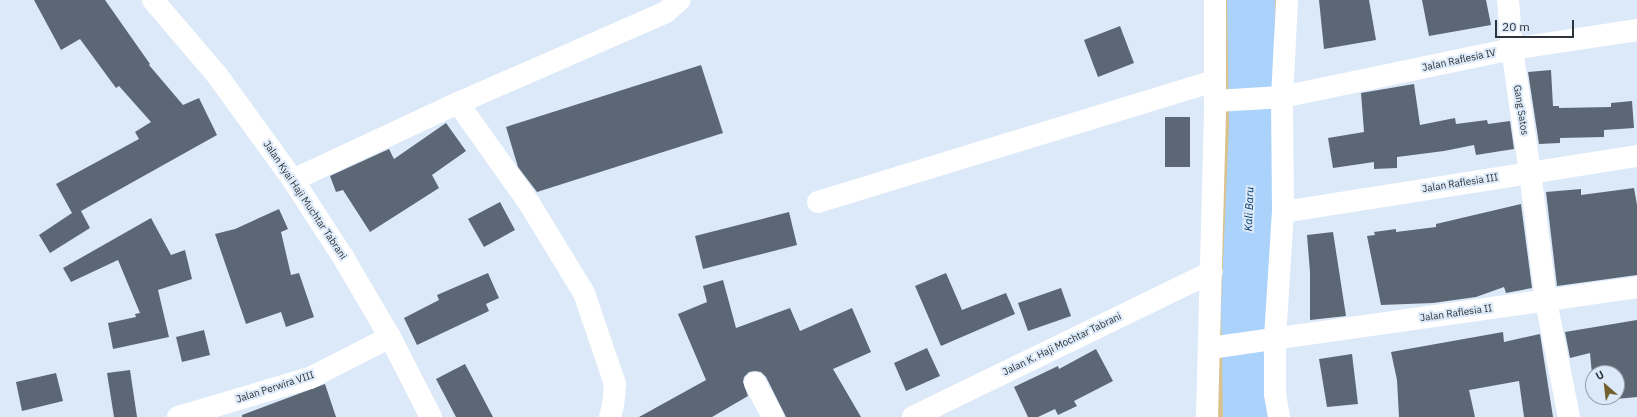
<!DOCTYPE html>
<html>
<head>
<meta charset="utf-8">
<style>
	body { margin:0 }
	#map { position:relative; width:1637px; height:417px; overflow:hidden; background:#dce9f8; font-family:"IBM Plex Sans",sans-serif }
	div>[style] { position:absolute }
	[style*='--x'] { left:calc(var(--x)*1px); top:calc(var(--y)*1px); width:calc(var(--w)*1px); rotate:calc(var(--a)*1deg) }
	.green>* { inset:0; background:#dac28d }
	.river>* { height:48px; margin:-24px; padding:0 24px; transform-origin:24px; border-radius:24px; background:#aad2fb }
	.building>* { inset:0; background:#5b6774 }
	.minor>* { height:22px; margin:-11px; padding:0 11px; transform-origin:11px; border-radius:11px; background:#fff }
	span { translate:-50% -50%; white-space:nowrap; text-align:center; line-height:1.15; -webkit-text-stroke:4px #dce9f8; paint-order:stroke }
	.street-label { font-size:10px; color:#2e3439 }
	.water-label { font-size:11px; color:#003866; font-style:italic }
	.north { position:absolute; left:1585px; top:365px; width:40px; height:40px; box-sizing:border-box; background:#dce9f8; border:1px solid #96a1ac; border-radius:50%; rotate:332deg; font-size:11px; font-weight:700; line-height:16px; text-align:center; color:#2e3439 }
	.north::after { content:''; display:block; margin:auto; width:14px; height:18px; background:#745f2e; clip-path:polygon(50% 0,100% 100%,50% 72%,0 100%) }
	.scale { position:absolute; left:1495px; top:20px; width:79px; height:18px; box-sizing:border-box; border:2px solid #2e3439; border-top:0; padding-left:5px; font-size:12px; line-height:14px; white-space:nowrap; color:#2e3439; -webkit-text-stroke:3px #dce9f8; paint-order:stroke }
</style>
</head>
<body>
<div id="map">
	<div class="green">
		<div style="clip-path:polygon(1215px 0,1282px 0,1274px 417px,1207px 417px)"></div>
	</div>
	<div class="river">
		<div style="--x:1247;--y:417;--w:108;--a:-91.1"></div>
		<div style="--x:1245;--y:309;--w:184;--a:-87.5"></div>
		<div style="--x:1253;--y:125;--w:125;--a:-90.9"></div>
	</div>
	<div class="building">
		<div style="clip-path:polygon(34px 0,105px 0,150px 64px,149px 65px,183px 105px,199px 98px,217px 135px,81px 211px,90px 228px,50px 253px,39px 235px,72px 213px,56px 184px,139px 139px,135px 132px,151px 122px,119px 86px,116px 88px,80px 39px,61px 50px)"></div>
		<div style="clip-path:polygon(1319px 0,1369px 0,1376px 40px,1324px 49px)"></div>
		<div style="clip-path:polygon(1422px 0,1486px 0,1491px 25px,1429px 36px)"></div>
		<div style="clip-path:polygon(1120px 26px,1134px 63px,1098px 77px,1084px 40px)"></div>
		<div style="clip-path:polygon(701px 65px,723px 133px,537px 192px,518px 167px,506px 127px)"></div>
		<div style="clip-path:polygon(1551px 70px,1553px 106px,1559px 106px,1559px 108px,1611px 107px,1611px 103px,1632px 101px,1634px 128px,1604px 130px,1604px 137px,1560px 138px,1560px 143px,1539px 144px,1528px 72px)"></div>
		<div style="clip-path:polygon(1414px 84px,1420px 125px,1455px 118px,1456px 124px,1487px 120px,1488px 124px,1510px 121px,1514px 149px,1476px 155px,1474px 145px,1444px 151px,1397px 157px,1397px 168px,1374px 169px,1374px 162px,1333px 168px,1328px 138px,1364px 132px,1361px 93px)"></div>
		<div style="clip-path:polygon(1165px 117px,1190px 117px,1190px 167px,1165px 167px)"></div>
		<div style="clip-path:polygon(446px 123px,466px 151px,432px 175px,439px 188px,370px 232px,343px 190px,336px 192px,330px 176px,389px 149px,394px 159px)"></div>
		<div style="clip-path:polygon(1634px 188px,1637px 205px,1637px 275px,1557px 286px,1546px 192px,1581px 189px,1581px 195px)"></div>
		<div style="clip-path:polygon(500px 202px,515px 230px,484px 247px,468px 219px)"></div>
		<div style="clip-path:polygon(1521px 204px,1532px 288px,1506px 293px,1504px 287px,1476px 297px,1433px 303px,1381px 305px,1367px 236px,1375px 235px,1374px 232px,1396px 229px,1396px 232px,1436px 227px,1436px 224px)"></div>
		<div style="clip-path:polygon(279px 209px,288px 229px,281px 232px,291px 275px,299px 273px,314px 317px,286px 327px,281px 312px,246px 324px,215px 234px,235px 229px)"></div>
		<div style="clip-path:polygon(789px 212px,797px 245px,703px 269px,695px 236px)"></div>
		<div style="clip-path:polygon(151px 218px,171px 255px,185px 250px,192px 279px,158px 290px,169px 337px,113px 349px,108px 323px,136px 317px,135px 314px,140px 313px,118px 260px,71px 282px,63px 268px)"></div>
		<div style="clip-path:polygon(1333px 232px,1346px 316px,1310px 320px,1310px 272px,1307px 235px)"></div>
		<div style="clip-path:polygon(488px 273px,499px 298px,486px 304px,489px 311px,417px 345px,404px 318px,439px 300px,437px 295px)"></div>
		<div style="clip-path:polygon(946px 273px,962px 310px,1006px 293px,1015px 314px,941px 346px,915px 286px)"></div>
		<div style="clip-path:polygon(723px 280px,736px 328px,790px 308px,800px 331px,852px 308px,871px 352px,833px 369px,861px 417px,786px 417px,766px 377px,761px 372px,755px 371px,749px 372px,744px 377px,743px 382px,748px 396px,712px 417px,639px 417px,706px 380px,678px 314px,707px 302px,703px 286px)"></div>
		<div style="clip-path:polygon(1061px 288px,1071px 316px,1028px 331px,1018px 303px)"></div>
		<div style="clip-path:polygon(1637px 320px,1637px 397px,1595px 401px,1594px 397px,1617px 397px,1617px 373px,1593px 373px,1593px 385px,1590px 353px,1570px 358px,1565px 332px)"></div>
		<div style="clip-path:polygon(204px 330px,210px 355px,182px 362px,176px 337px)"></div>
		<div style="clip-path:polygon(1503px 332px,1504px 342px,1540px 334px,1553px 417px,1524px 417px,1519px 381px,1469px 390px,1475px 417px,1399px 417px,1397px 380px,1391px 352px)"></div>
		<div style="clip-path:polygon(927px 348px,940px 376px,906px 391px,894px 363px)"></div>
		<div style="clip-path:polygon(1096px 349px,1113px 381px,1074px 401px,1077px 406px,1058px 415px,1055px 409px,1038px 417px,1028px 417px,1014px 387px,1058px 366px,1059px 369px)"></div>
		<div style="clip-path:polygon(1352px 354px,1358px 404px,1327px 407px,1319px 359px)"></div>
		<div style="clip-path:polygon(465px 364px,493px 417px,456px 417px,436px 379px)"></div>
		<div style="clip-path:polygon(130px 370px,137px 417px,114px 417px,107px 373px)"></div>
		<div style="clip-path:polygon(56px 373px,63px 401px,22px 411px,16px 382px)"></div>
		<div style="clip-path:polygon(325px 384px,336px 417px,242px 417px,242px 415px)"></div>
	</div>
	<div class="minor">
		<div style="--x:153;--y:0;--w:99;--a:49.5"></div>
		<div style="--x:217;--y:75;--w:130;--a:54.1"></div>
		<div style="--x:293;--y:180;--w:92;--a:57"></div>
		<div style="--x:343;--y:257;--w:93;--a:59.6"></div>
		<div style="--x:390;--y:337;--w:90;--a:62.9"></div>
		<div style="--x:1508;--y:0;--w:49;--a:85.3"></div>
		<div style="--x:1512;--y:49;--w:124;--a:81.7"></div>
		<div style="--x:1530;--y:172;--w:130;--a:82.9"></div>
		<div style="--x:1546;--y:301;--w:118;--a:78.8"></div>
		<div style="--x:1215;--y:101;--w:67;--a:-3.4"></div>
		<div style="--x:1282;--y:97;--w:235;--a:-11.8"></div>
		<div style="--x:1512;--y:49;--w:126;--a:-8.6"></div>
		<div style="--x:458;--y:103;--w:123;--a:54.6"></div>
		<div style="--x:529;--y:203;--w:105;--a:58.6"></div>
		<div style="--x:584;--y:293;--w:96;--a:71.2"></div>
		<div style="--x:615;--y:384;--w:21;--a:95"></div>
		<div style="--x:613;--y:405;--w:12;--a:104"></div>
		<div style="--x:293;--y:180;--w:182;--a:-25"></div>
		<div style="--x:458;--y:103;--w:227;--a:-23.6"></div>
		<div style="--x:666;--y:12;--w:18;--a:-41"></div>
		<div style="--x:818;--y:202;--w:415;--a:-17"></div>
		<div style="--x:1283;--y:212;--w:358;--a:-9"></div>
		<div style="--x:1210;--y:348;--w:431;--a:-8.1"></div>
		<div style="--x:755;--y:383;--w:38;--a:62"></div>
		<div style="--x:178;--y:417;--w:138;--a:-16.5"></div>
		<div style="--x:310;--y:378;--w:90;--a:-27.1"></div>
		<div style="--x:913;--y:417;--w:332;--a:-25.9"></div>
		<div style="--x:1207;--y:417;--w:316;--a:-88.5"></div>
		<div style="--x:1215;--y:101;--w:101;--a:-90"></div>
		<div style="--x:1279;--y:417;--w:23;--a:-100"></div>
		<div style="--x:1275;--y:394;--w:56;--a:-90"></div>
		<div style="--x:1275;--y:338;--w:126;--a:-86.4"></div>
		<div style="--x:1283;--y:212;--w:115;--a:-90.5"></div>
		<div style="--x:1282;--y:97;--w:97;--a:-87"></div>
	</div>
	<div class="street-label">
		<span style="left:1459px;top:60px;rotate:-12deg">Jalan Raflesia IV</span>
		<span style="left:1521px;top:110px;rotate:81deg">Gang Satos</span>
		<span style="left:1460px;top:183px;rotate:-9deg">Jalan Raflesia III</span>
		<span style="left:305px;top:200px;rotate:56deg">Jalan Kyai Haji Muchtar Tabrani</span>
		<span style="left:1456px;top:313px;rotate:-8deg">Jalan Raflesia II</span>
		<span style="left:1062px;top:344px;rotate:-26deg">Jalan K. Haji Mochtar Tabrani</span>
		<span style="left:275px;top:387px;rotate:-18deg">Jalan Perwira VIII</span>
	</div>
	<div class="water-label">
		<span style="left:1249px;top:209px;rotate:-88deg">Kali Baru</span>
	</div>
	<div class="north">U</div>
	<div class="scale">20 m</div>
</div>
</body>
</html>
